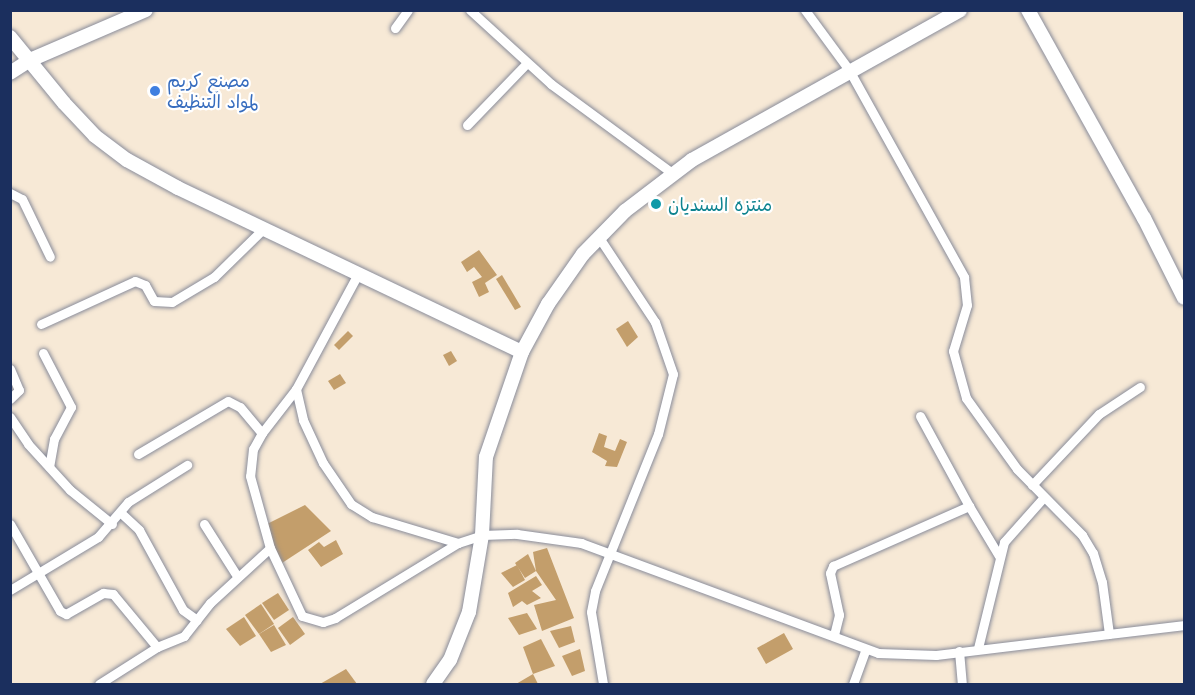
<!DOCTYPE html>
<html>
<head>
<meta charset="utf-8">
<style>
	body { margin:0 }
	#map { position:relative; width:1195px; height:695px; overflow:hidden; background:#f7e9d6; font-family:"Playpen Sans","Playpen Sans Arabic",sans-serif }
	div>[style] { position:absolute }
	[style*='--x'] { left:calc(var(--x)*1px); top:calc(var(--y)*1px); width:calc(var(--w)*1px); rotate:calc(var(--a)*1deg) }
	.building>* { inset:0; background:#c39e6b }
	.roads { filter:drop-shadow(0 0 2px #898c9a) drop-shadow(0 0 2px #898c9a) }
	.street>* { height:9px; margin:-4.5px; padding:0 4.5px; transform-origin:4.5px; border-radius:4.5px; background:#fff }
	.secondary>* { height:14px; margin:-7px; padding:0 7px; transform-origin:7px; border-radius:7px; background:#fff }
	.dots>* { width:16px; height:16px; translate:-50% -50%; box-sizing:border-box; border:3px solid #fff; border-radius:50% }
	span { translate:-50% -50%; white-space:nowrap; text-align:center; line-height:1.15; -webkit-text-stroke:4.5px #fff; paint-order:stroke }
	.shop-label { font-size:18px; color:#366cbe }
	.left { translate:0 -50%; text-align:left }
	.culture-label { font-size:18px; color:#0d838f }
	.frame { position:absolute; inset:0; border:12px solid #1b2f5e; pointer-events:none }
</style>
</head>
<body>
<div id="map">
	<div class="building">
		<div style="clip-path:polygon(479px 250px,497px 275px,485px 283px,489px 292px,479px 297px,472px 282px,482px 277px,474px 267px,467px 272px,461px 262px)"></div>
		<div style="clip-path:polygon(502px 275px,521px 307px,515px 310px,496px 279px)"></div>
		<div style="clip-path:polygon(628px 321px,638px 337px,627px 347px,616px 329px)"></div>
		<div style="clip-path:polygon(348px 331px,353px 336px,339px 350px,334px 345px)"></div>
		<div style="clip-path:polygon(451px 351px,457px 361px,449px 366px,443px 355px)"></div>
		<div style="clip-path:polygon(340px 374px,346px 383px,334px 390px,328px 381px)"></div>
		<div style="clip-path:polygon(599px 433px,607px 436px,604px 447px,615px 451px,620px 439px,627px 442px,617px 467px,605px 466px,607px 461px,592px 452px)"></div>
		<div style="clip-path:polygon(305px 505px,331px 531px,282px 563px,265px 530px,267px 524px)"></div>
		<div style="clip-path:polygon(336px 540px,343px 554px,321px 567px,308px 550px,319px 542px,324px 547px)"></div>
		<div style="clip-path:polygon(547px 548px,574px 618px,542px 631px,534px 605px,556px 600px,536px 571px,533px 552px)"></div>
		<div style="clip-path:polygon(528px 554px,536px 571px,525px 578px,515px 563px)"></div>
		<div style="clip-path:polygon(517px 565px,525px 580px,513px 587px,501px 573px)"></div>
		<div style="clip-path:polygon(536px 576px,542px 585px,532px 591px,541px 598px,527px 605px,522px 601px,513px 607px,508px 593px)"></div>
		<div style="clip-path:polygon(278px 593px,289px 610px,274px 620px,262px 603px)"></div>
		<div style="clip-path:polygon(261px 604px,274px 624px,259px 634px,245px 615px)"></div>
		<div style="clip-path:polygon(527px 613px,537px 629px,519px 635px,508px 618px)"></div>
		<div style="clip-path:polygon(244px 617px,256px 636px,240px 646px,226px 629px)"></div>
		<div style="clip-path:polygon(293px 617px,305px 634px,290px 645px,278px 628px)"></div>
		<div style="clip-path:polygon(274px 625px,286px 645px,271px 652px,259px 634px)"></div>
		<div style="clip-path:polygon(571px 626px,575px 642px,559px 648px,550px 631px)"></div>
		<div style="clip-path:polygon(784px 633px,793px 649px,766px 664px,757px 648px)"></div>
		<div style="clip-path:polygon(541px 639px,555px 666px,533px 674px,523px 647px)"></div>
		<div style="clip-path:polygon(580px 649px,585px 671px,572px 676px,562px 656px)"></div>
		<div style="clip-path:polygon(346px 669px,357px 684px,320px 684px)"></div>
		<div style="clip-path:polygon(533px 674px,538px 684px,516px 684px)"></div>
	</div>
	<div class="roads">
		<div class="street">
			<div style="--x:470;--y:10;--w:110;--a:42.4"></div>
			<div style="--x:551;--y:84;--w:150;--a:36.3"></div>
			<div style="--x:805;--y:10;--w:74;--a:53.7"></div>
			<div style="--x:849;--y:70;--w:237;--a:60.9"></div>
			<div style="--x:964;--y:277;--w:28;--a:84"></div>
			<div style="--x:967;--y:305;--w:48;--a:106.9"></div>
			<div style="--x:953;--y:351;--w:49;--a:74.5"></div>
			<div style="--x:966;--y:398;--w:87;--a:54.3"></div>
			<div style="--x:1017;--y:469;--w:93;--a:45.4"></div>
			<div style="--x:1082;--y:535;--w:21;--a:59"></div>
			<div style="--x:1093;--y:553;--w:30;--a:73"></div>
			<div style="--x:1102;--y:582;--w:52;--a:82.3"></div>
			<div style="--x:1109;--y:634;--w:76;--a:-6.8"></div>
			<div style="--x:395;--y:28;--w:22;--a:-54"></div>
			<div style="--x:467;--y:125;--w:85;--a:-46"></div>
			<div style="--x:10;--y:193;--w:13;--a:27"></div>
			<div style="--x:22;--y:199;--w:64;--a:64.2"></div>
			<div style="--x:598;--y:236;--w:103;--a:56.5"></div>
			<div style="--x:655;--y:322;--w:55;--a:70.9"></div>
			<div style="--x:673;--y:374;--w:62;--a:104"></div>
			<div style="--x:658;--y:434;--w:169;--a:111.9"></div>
			<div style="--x:595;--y:591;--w:21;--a:101"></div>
			<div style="--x:591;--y:612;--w:73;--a:80.5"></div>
			<div style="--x:359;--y:272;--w:133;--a:118.3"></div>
			<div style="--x:296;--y:389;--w:32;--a:77"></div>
			<div style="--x:303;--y:420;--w:47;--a:65.1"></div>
			<div style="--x:323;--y:463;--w:50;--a:55.7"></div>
			<div style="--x:351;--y:504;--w:25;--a:32"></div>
			<div style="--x:372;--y:517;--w:90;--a:16.8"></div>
			<div style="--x:458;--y:543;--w:25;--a:-18"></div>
			<div style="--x:482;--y:535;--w:35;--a:-2"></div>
			<div style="--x:517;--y:534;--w:65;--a:8"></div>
			<div style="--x:581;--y:543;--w:317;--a:20.3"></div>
			<div style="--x:878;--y:653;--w:58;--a:2"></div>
			<div style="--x:936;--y:655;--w:174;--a:-6.9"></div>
			<div style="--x:41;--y:324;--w:103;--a:-24.6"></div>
			<div style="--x:135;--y:281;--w:11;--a:22"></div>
			<div style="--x:145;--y:285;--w:18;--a:61"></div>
			<div style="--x:154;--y:301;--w:18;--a:3"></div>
			<div style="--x:172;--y:302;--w:49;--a:-30.8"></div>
			<div style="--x:214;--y:277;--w:69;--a:-44.4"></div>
			<div style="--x:43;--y:353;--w:61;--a:62.6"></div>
			<div style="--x:71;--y:407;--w:36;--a:118"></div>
			<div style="--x:54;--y:439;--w:28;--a:100"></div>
			<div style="--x:10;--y:369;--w:23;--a:67"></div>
			<div style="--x:19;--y:390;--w:13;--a:135"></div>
			<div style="--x:296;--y:389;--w:56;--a:127.7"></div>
			<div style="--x:262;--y:433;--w:18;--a:119"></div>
			<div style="--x:253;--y:449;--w:27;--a:96"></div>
			<div style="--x:250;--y:476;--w:75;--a:74.5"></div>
			<div style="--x:270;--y:548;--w:75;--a:64.8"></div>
			<div style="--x:302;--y:616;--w:22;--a:16"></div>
			<div style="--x:323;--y:622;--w:13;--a:-18"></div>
			<div style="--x:335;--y:618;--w:144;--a:-31.4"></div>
			<div style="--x:920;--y:416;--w:102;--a:61.4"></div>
			<div style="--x:10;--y:417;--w:32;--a:56"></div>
			<div style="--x:28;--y:444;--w:62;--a:47.6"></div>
			<div style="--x:70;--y:490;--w:54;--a:39"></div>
			<div style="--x:138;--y:454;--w:104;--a:-30.5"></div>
			<div style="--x:228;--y:401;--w:13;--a:27"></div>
			<div style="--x:240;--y:407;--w:34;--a:50"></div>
			<div style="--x:1032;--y:485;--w:98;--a:-46.7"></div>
			<div style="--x:1099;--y:414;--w:49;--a:-33.4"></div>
			<div style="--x:121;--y:513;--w:25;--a:43"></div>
			<div style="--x:139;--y:530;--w:91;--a:61.2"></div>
			<div style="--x:183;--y:610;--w:17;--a:36"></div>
			<div style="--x:10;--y:524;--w:100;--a:60.1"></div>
			<div style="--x:60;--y:611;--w:7;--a:27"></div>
			<div style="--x:66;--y:614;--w:43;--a:-29.6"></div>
			<div style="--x:103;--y:593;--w:10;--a:6"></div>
			<div style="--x:113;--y:594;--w:69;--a:50.3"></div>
			<div style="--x:204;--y:524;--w:62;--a:57.6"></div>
			<div style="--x:10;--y:590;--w:103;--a:-31.1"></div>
			<div style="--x:98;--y:537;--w:46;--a:-49.4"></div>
			<div style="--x:128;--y:502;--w:70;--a:-32.1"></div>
			<div style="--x:834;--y:635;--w:21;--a:-76"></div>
			<div style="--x:839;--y:615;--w:43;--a:-102.1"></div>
			<div style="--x:830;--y:573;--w:8;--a:-67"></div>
			<div style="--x:833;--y:566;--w:149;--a:-23.8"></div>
			<div style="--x:969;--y:506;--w:58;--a:59"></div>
			<div style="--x:978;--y:648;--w:109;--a:-76.2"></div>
			<div style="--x:1004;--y:542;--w:59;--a:-48.4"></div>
			<div style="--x:959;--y:651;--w:33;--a:85"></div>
			<div style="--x:99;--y:684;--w:69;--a:-32.5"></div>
			<div style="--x:157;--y:647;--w:29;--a:-22"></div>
			<div style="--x:184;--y:636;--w:42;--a:-51.8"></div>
			<div style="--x:210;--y:603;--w:81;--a:-42.5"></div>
			<div style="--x:853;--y:684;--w:37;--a:-70"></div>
		</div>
		<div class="secondary">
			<div style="--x:1028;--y:10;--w:238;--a:60.9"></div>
			<div style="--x:1144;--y:218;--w:89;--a:63.4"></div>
			<div style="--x:10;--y:37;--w:85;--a:50.7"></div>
			<div style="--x:64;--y:103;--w:45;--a:46.8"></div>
			<div style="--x:95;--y:136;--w:40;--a:37"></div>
			<div style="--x:127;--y:160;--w:58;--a:28.8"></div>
			<div style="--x:178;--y:188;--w:381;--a:25.5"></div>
			<div style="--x:10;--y:73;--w:24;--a:-33"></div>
			<div style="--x:30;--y:60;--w:126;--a:-23.3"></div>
			<div style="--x:433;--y:684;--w:29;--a:-55"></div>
			<div style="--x:450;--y:660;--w:52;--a:-68.4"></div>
			<div style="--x:469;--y:612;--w:78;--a:-80.4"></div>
			<div style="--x:482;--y:535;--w:78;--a:-87.1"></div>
			<div style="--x:486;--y:457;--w:111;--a:-71.1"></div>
			<div style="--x:522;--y:352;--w:55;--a:-61.6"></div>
			<div style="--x:548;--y:304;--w:61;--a:-55"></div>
			<div style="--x:583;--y:254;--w:60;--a:-45.7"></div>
			<div style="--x:625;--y:211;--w:84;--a:-37.3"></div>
			<div style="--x:692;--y:160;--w:307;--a:-29.2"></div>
		</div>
	</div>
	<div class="dots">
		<div style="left:155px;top:91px;background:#3f7fe0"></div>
		<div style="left:656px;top:204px;background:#0f9aa8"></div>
	</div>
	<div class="shop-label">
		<span class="left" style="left:167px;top:91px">مصنع كريم<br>لمواد التنظيف</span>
	</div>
	<div class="culture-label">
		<span class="left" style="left:668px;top:204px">منتزه السنديان</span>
	</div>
	<div class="frame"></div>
</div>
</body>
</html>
